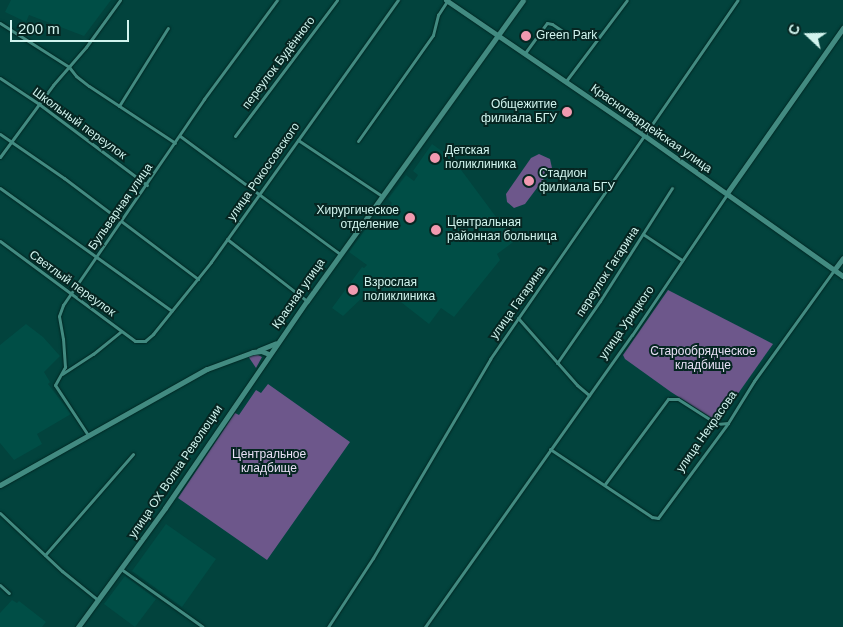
<!DOCTYPE html>
<html>
<head>
<meta charset="utf-8">
<style>
	body { margin:0 }
	#map { position:relative; width:843px; height:627px; overflow:hidden; background:#02433d; font-family:Helvetica,sans-serif }
	div>[style] { position:absolute }
	[style*='--x'] { left:calc(var(--x)*1px); top:calc(var(--y)*1px); width:calc(var(--w)*1px); rotate:calc(var(--a)*1deg) }
	.built>* { inset:0; background:#004e46 }
	.green>* { inset:0; background:#6d578b }
	.roads { filter:drop-shadow(0 0 1px #002723) drop-shadow(0 0 1px #002723) }
	.street>* { height:3px; margin:-1.5px; padding:0 1.5px; transform-origin:1.5px; border-radius:1.5px; background:#428b81 }
	.secondary>* { height:5px; margin:-2.5px; padding:0 2.5px; transform-origin:2.5px; border-radius:2.5px; background:#428b81 }
	.dots>* { width:14px; height:14px; translate:-50% -50%; box-sizing:border-box; border:2px solid #062622; border-radius:50% }
	span { translate:-50% -50%; white-space:nowrap; text-align:center; line-height:1.15; -webkit-text-stroke:4px #062622; paint-order:stroke }
	.poi-label { font-size:12px; color:#d1f4ee }
	.left { translate:0 -50%; text-align:left }
	.right { translate:-100% -50%; text-align:right }
	.street-label { font-size:12px; color:#d1f4ee }
	.park-label { font-size:12px; color:#e8e0f5 }
	.north { position:absolute; left:783px; top:10px; width:50px; height:50px; -webkit-text-stroke:4px #062622; paint-order:stroke; rotate:291deg; font-size:14px; font-weight:700; line-height:20px; text-align:center; color:#d1f4ee }
	.north::after { content:''; display:block; margin:auto; width:18px; height:22px; background:#d1f4ee; clip-path:polygon(50% 0,100% 100%,50% 72%,0 100%) }
	.scale { position:absolute; left:10px; top:20px; width:119px; height:22px; box-sizing:border-box; border:2px solid #d1f4ee; border-top:0; padding-left:6px; font-size:15px; line-height:18px; white-space:nowrap; color:#d1f4ee; -webkit-text-stroke:4px #062622; paint-order:stroke }
</style>
</head>
<body>
<div id="map">
	<div class="built">
		<div style="clip-path:polygon(11px 0,111px 0,84px 36px,29px 15px,26px 22px,5px 12px)"></div>
		<div style="clip-path:polygon(432px 144px,453px 159px,502px 225px,516px 240px,497px 254px,500px 260px,454px 317px,441px 308px,429px 324px,397px 299px,391px 302px,364px 296px,343px 316px,332px 308px,362px 267px,364px 268px,367px 265px,349px 252px,372px 220px,377px 223px,392px 203px,388px 199px,406px 175px,414px 181px,418px 175px,413px 171px)"></div>
		<div style="clip-path:polygon(26px 324px,43px 337px,60px 356px,44px 372px,50px 382px,48px 384px,71px 414px,37px 434px,42px 444px,14px 460px,0 443px,0 345px)"></div>
		<div style="clip-path:polygon(166px 524px,216px 559px,182px 607px,132px 571px)"></div>
		<div style="clip-path:polygon(125px 576px,156px 599px,135px 627px,104px 604px)"></div>
		<div style="clip-path:polygon(12px 600px,17px 603px,19px 601px,46px 622px,42px 627px,0 627px,0 613px)"></div>
	</div>
	<div class="green">
		<div style="clip-path:polygon(539px 154px,550px 159px,552px 168px,525px 204px,514px 208px,507px 202px,506px 194px,531px 158px)"></div>
		<div style="clip-path:polygon(668px 290px,773px 344px,718px 422px,671px 392px,625px 359px,623px 355px)"></div>
		<div style="clip-path:polygon(256px 354px,262px 357px,256px 368px,248px 356px)"></div>
		<div style="clip-path:polygon(268px 384px,350px 442px,267px 560px,178px 498px,235px 413px,239px 415px,256px 390px,261px 393px)"></div>
	</div>
	<div class="roads">
		<div class="street">
			<div style="--x:0;--y:23;--w:82;--a:32.5"></div>
			<div style="--x:69;--y:67;--w:11;--a:52"></div>
			<div style="--x:76;--y:76;--w:16;--a:38"></div>
			<div style="--x:89;--y:86;--w:103;--a:33.5"></div>
			<div style="--x:525;--y:53;--w:37;--a:-54"></div>
			<div style="--x:547;--y:23;--w:5;--a:11"></div>
			<div style="--x:552;--y:24;--w:18;--a:34"></div>
			<div style="--x:0;--y:78;--w:47;--a:33.7"></div>
			<div style="--x:39;--y:104;--w:135;--a:36.9"></div>
			<div style="--x:566;--y:81;--w:101;--a:-53"></div>
			<div style="--x:119;--y:106;--w:92;--a:-57.9"></div>
			<div style="--x:0;--y:134;--w:78;--a:34.5"></div>
			<div style="--x:64;--y:178;--w:168;--a:37"></div>
			<div style="--x:180;--y:136;--w:199;--a:36.4"></div>
			<div style="--x:235;--y:136;--w:170;--a:-53.1"></div>
			<div style="--x:298;--y:140;--w:101;--a:33.7"></div>
			<div style="--x:358;--y:141;--w:130;--a:-54.7"></div>
			<div style="--x:433;--y:35;--w:21;--a:-76"></div>
			<div style="--x:438;--y:15;--w:17;--a:-57"></div>
			<div style="--x:0;--y:157;--w:89;--a:-53.6"></div>
			<div style="--x:53;--y:85;--w:50;--a:-49"></div>
			<div style="--x:86;--y:47;--w:58;--a:-54.1"></div>
			<div style="--x:0;--y:188;--w:211;--a:35.6"></div>
			<div style="--x:643;--y:234;--w:47;--a:33.7"></div>
			<div style="--x:227;--y:239;--w:101;--a:37.8"></div>
			<div style="--x:0;--y:241;--w:168;--a:36.5"></div>
			<div style="--x:135;--y:341;--w:10;--a:0"></div>
			<div style="--x:145;--y:341;--w:11;--a:-41"></div>
			<div style="--x:153;--y:334;--w:92;--a:-51.1"></div>
			<div style="--x:211;--y:262;--w:322;--a:-54.5"></div>
			<div style="--x:518;--y:318;--w:89;--a:48.6"></div>
			<div style="--x:577;--y:385;--w:16;--a:40"></div>
			<div style="--x:557;--y:363;--w:75;--a:-55.3"></div>
			<div style="--x:600;--y:301;--w:134;--a:-57.5"></div>
			<div style="--x:62;--y:374;--w:37;--a:-33"></div>
			<div style="--x:93;--y:354;--w:36;--a:-39"></div>
			<div style="--x:88;--y:435;--w:60;--a:-123.4"></div>
			<div style="--x:55;--y:385;--w:21;--a:-61"></div>
			<div style="--x:65;--y:367;--w:28;--a:-94"></div>
			<div style="--x:63;--y:339;--w:23;--a:-100"></div>
			<div style="--x:59;--y:316;--w:12;--a:-70"></div>
			<div style="--x:63;--y:305;--w:250;--a:-55.6"></div>
			<div style="--x:204;--y:99;--w:123;--a:-53.6"></div>
			<div style="--x:550;--y:449;--w:123;--a:33.7"></div>
			<div style="--x:652;--y:517;--w:6;--a:9"></div>
			<div style="--x:658;--y:518;--w:118;--a:-53.6"></div>
			<div style="--x:728;--y:423;--w:49;--a:-58.2"></div>
			<div style="--x:754;--y:381;--w:137;--a:-54.2"></div>
			<div style="--x:605;--y:484;--w:106;--a:-53.5"></div>
			<div style="--x:668;--y:399;--w:10;--a:0"></div>
			<div style="--x:678;--y:399;--w:46;--a:32.7"></div>
			<div style="--x:717;--y:424;--w:11;--a:-5"></div>
			<div style="--x:0;--y:513;--w:85;--a:43.1"></div>
			<div style="--x:62;--y:571;--w:46;--a:38.9"></div>
			<div style="--x:45;--y:555;--w:134;--a:-48.9"></div>
			<div style="--x:121;--y:569;--w:100;--a:35.3"></div>
			<div style="--x:0;--y:585;--w:12;--a:42"></div>
			<div style="--x:328;--y:627;--w:82;--a:-56.9"></div>
			<div style="--x:373;--y:558;--w:231;--a:-59.5"></div>
			<div style="--x:490;--y:359;--w:436;--a:-55.4"></div>
			<div style="--x:425;--y:627;--w:358;--a:-54.7"></div>
			<div style="--x:632;--y:335;--w:170;--a:-56"></div>
		</div>
		<div class="secondary">
			<div style="--x:446;--y:0;--w:241;--a:34.3"></div>
			<div style="--x:645;--y:136;--w:242;--a:35.3"></div>
			<div style="--x:727;--y:193;--w:202;--a:-54.9"></div>
			<div style="--x:834;--y:270;--w:15;--a:-53"></div>
			<div style="--x:259;--y:350;--w:18;--a:-22"></div>
			<div style="--x:0;--y:485;--w:237;--a:-29.3"></div>
			<div style="--x:207;--y:369;--w:49;--a:-20.3"></div>
			<div style="--x:253;--y:352;--w:8;--a:-7"></div>
			<div style="--x:261;--y:351;--w:9;--a:21"></div>
			<div style="--x:78;--y:627;--w:147;--a:-53.8"></div>
			<div style="--x:165;--y:508;--w:251;--a:-55.6"></div>
			<div style="--x:307;--y:301;--w:370;--a:-54.3"></div>
		</div>
	</div>
	<div class="dots">
		<div style="left:526px;top:36px;background:#f29ab0"></div>
		<div style="left:567px;top:112px;background:#f29ab0"></div>
		<div style="left:435px;top:158px;background:#f29ab0"></div>
		<div style="left:529px;top:181px;background:#f29ab0"></div>
		<div style="left:410px;top:218px;background:#f29ab0"></div>
		<div style="left:436px;top:230px;background:#f29ab0"></div>
		<div style="left:353px;top:290px;background:#f29ab0"></div>
	</div>
	<div class="poi-label">
		<span class="left" style="left:536px;top:36px">Green Park</span>
		<span class="right" style="left:557px;top:112px">Общежитие<br>филиала БГУ</span>
		<span class="left" style="left:445px;top:158px">Детская<br>поликлиника</span>
		<span class="left" style="left:539px;top:181px">Стадион<br>филиала БГУ</span>
		<span class="right" style="left:399px;top:218px">Хирургическое<br>отделение</span>
		<span class="left" style="left:447px;top:230px">Центральная<br>районная больница</span>
		<span class="left" style="left:364px;top:290px">Взрослая<br>поликлиника</span>
	</div>
	<div class="street-label">
		<span style="left:279px;top:63px;rotate:-53deg">переулок Будённого</span>
		<span style="left:79px;top:124px;rotate:36deg">Школьный переулок</span>
		<span style="left:651px;top:129px;rotate:35deg">Красногвардейская улица</span>
		<span style="left:264px;top:172px;rotate:-55deg">улица Рокоссовского</span>
		<span style="left:121px;top:207px;rotate:-55deg">Бульварная улица</span>
		<span style="left:608px;top:272px;rotate:-57deg">переулок Гагарина</span>
		<span style="left:72px;top:284px;rotate:36deg">Светлый переулок</span>
		<span style="left:299px;top:294px;rotate:-55deg">Красная улица</span>
		<span style="left:518px;top:303px;rotate:-55deg">улица Гагарина</span>
		<span style="left:627px;top:323px;rotate:-55deg">улица Урицкого</span>
		<span style="left:707px;top:432px;rotate:-55deg">улица Некрасова</span>
		<span style="left:176px;top:472px;rotate:-56deg">улица ОХ Волна Революции</span>
	</div>
	<div class="park-label">
		<span style="left:703px;top:359px">Старообрядческое<br>кладбище</span>
		<span style="left:269px;top:462px">Центральное<br>кладбище</span>
	</div>
	<div class="north">С</div>
	<div class="scale">200 m</div>
</div>
</body>
</html>
